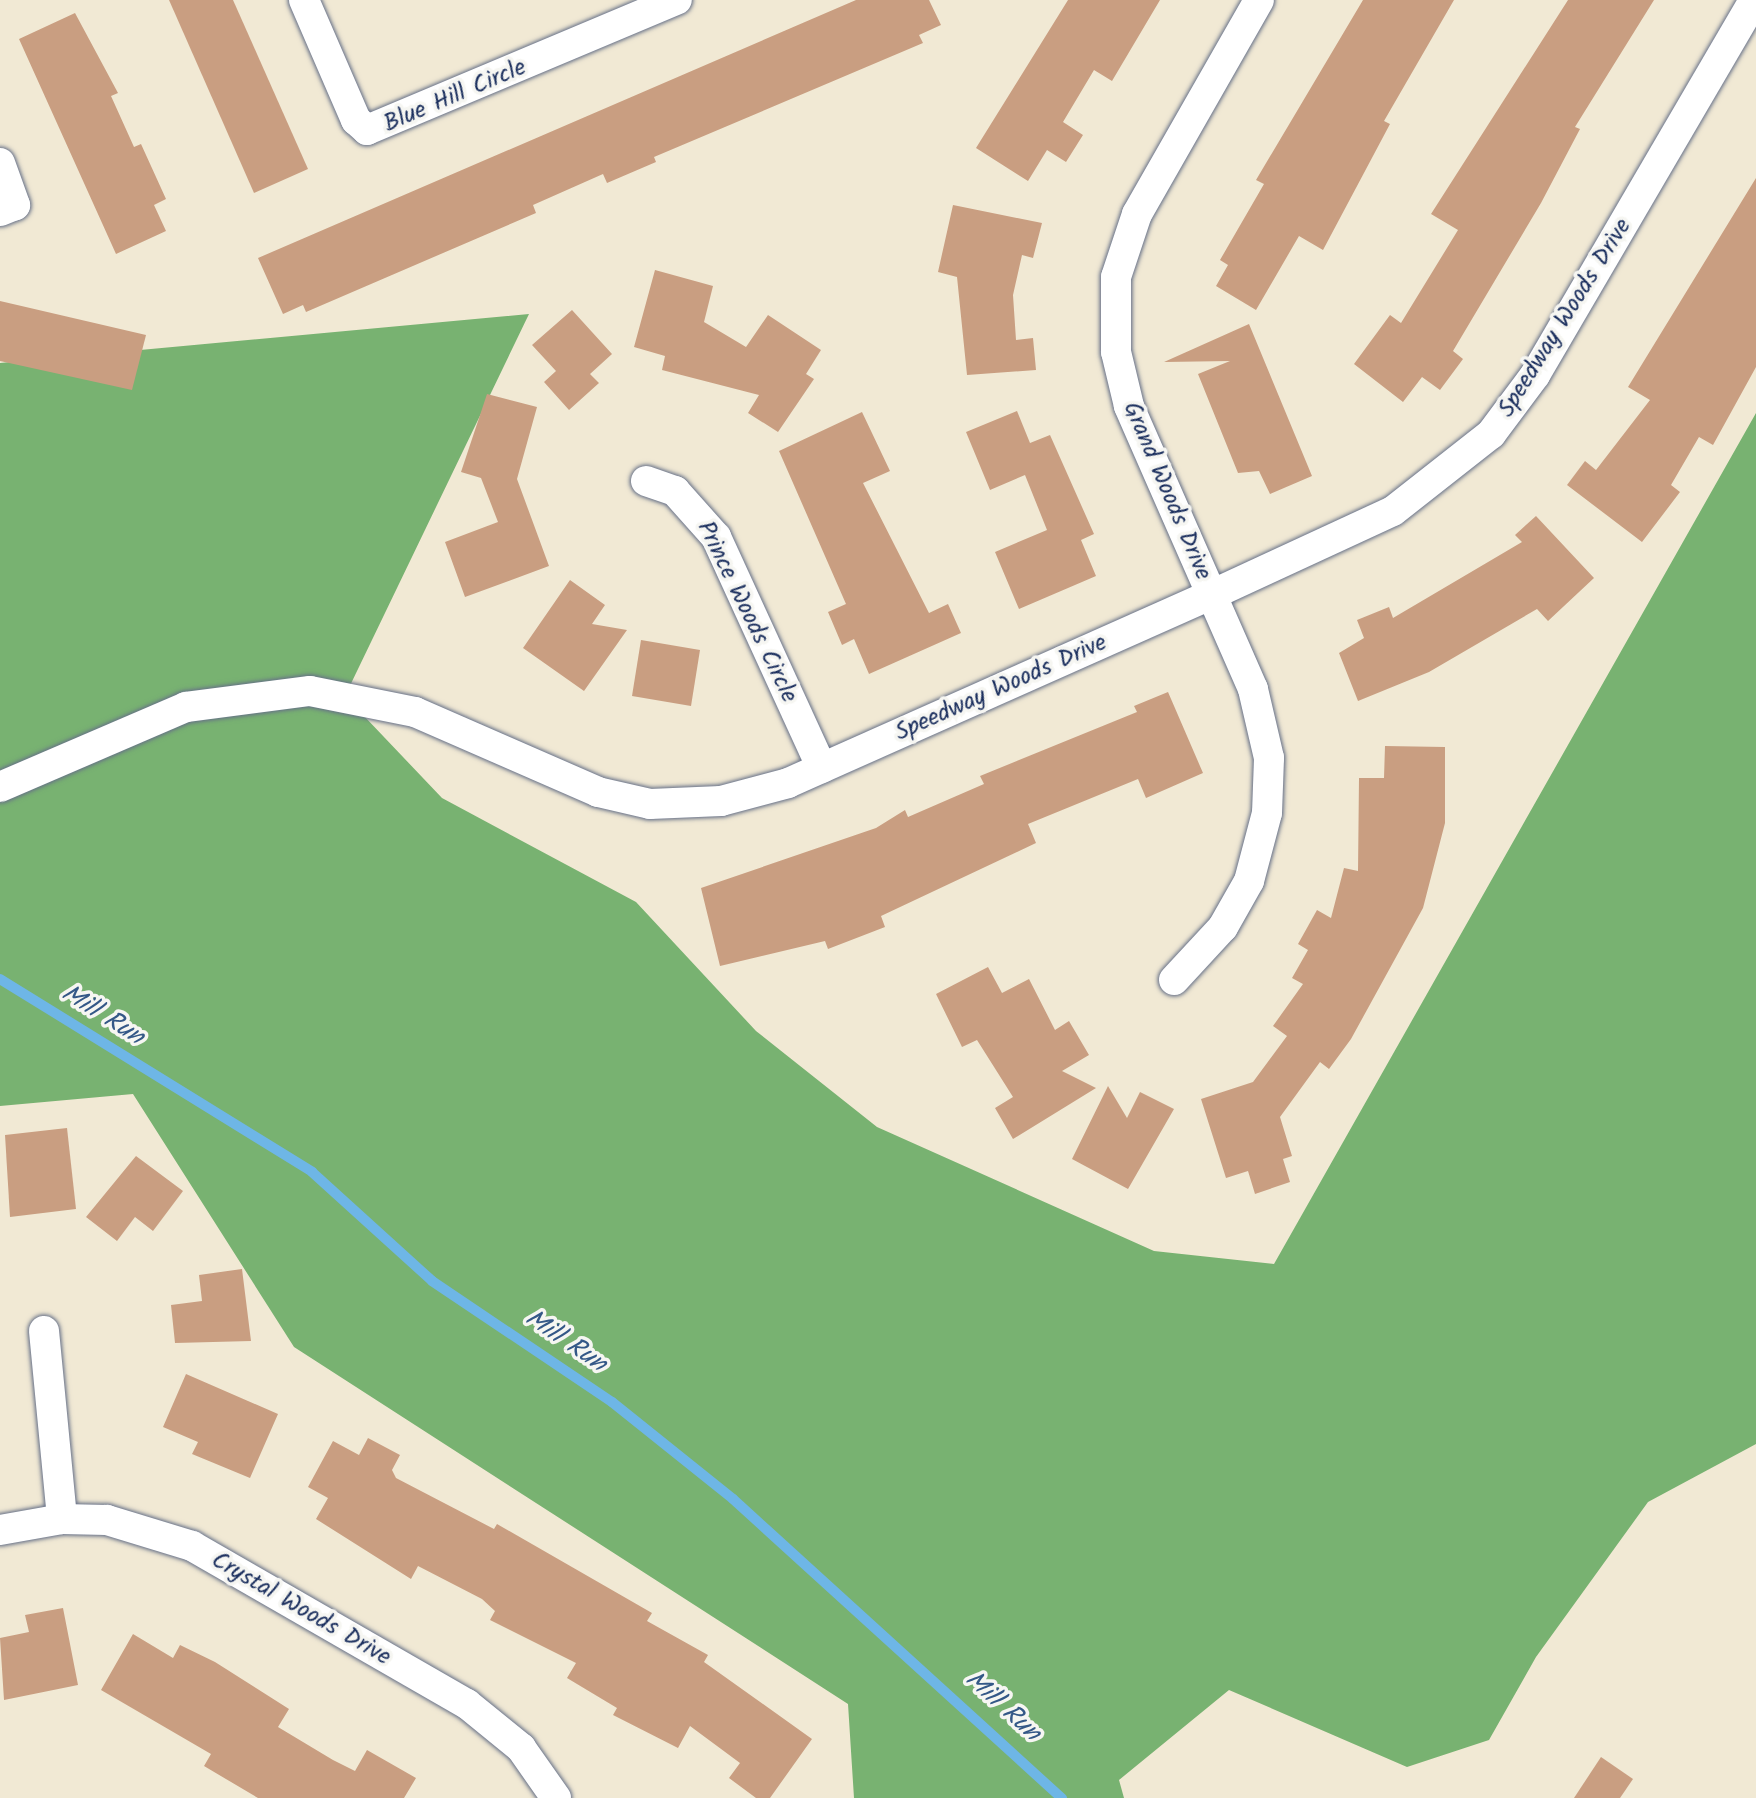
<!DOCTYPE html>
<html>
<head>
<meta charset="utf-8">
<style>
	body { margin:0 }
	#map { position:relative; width:1756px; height:1798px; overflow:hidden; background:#f1e9d4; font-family:Kalam,sans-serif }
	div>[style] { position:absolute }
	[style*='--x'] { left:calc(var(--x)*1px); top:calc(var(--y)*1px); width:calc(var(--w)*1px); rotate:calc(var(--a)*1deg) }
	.forest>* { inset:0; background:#78b271 }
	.stream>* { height:10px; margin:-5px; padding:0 5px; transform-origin:5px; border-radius:5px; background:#6eb6e6 }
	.building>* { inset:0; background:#c99e81 }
	.roads { filter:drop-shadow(0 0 2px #667087) drop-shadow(0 0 2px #667087) }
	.minor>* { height:30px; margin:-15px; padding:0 15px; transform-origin:15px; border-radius:15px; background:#fff }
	span { translate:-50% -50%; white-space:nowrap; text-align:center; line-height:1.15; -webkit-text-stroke:7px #f6f6f2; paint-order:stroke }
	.street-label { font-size:24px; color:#1b2f5e }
	.water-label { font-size:26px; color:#345887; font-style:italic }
</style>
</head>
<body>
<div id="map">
	<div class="forest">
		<div style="clip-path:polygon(529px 314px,345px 696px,442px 798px,636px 902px,756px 1031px,877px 1127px,1154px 1251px,1274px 1264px,1756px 413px,1756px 1444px,1648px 1502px,1536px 1657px,1489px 1740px,1407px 1767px,1229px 1690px,1119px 1780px,1124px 1798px,854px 1798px,848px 1704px,294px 1347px,133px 1094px,0 1106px,0 363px)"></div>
	</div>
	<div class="stream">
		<div style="--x:0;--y:979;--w:367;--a:31.7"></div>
		<div style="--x:312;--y:1172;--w:162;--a:42.2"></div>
		<div style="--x:432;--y:1281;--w:217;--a:33.9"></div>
		<div style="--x:612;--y:1402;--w:155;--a:38.7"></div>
		<div style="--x:733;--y:1499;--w:445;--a:42.3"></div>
	</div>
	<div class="building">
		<div style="clip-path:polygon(169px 0,233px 0,308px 169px,254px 193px)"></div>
		<div style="clip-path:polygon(856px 0,929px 0,941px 25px,919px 35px,923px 43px,654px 157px,656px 162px,607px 183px,603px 174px,533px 205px,536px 213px,306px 312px,303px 305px,283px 314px,258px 258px)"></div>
		<div style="clip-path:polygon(1068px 0,1160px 0,1112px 81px,1094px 70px,1063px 122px,1083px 135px,1066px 162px,1047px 150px,1028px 181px,976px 148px)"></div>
		<div style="clip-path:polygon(1363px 0,1454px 0,1384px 121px,1390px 124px,1323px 250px,1299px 236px,1256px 310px,1216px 286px,1228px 265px,1220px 260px,1264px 184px,1256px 180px)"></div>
		<div style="clip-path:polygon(1568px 0,1654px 0,1575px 127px,1580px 129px,1541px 203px,1453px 351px,1463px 359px,1440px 390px,1422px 377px,1403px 402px,1354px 364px,1390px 315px,1401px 323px,1458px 230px,1431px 214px)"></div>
		<div style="clip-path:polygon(75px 13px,118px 93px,111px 96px,134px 147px,141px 144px,166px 199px,154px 205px,166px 231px,116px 254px,19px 39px)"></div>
		<div style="clip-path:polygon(1756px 178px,1756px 367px,1713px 445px,1699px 437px,1671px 485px,1680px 492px,1642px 542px,1567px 485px,1585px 461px,1596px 470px,1650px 400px,1628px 387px)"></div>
		<div style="clip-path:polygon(953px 205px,1042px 223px,1033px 258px,1022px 255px,1013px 295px,1016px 340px,1033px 338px,1036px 370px,967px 375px,957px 277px,938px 272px)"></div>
		<div style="clip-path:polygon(655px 270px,713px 286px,704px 322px,746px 347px,768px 315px,821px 350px,806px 374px,814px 379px,778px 432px,748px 413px,759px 395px,662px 370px,665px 356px,634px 347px)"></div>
		<div style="clip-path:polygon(0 301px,146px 335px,132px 390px,0 361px)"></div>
		<div style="clip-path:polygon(572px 310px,612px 354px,590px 374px,599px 383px,569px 410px,544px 382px,556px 371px,532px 345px)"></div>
		<div style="clip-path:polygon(1249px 324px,1312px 476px,1270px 494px,1259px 471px,1238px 473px,1198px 374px,1230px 361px,1164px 362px)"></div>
		<div style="clip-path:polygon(487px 394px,537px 407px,517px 479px,549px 566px,465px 597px,445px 542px,498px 522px,481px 478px,461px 472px)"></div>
		<div style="clip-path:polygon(1017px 411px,1030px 443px,1050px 435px,1094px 534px,1081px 540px,1096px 576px,1019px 609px,995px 552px,1047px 530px,1025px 475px,990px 490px,966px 432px)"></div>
		<div style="clip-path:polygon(862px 412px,890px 471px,863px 483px,929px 613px,948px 604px,961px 633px,869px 674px,854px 639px,842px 645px,828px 612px,846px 604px,779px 451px)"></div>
		<div style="clip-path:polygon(1536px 516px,1594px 578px,1548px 621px,1537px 609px,1429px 672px,1358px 701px,1339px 653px,1364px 638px,1357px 620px,1389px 607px,1393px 618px,1522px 542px,1515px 535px)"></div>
		<div style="clip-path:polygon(570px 580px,605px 605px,592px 624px,627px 630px,584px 691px,523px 648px)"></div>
		<div style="clip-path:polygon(641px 640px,700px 650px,691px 706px,632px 696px)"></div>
		<div style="clip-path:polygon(1168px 692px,1203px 773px,1146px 798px,1138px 779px,1028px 824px,1036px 843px,881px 916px,885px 927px,828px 949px,825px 941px,720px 966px,701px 888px,876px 828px,905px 810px,908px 817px,984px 784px,980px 776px,1137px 712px,1134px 706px)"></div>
		<div style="clip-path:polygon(1385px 746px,1445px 747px,1445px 823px,1423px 908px,1351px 1039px,1329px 1069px,1320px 1062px,1280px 1117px,1292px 1156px,1283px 1159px,1290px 1182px,1255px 1194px,1248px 1171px,1226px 1178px,1201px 1099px,1253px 1082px,1287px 1036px,1273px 1026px,1303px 984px,1292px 978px,1308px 950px,1298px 944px,1317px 910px,1331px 918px,1344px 868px,1358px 871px,1359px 778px,1384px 778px)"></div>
		<div style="clip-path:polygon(988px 967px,1002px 993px,1029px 979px,1055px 1030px,1069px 1021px,1089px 1055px,1062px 1071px,1096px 1088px,1013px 1139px,995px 1108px,1013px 1097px,977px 1040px,962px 1047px,936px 994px)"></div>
		<div style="clip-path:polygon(1108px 1086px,1127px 1118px,1140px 1092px,1174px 1109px,1128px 1189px,1072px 1159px)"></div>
		<div style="clip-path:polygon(67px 1128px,76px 1209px,10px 1217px,5px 1135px)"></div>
		<div style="clip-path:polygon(136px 1156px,183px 1191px,153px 1231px,135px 1217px,117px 1241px,86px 1217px)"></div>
		<div style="clip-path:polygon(242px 1269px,251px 1341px,175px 1343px,171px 1305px,202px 1301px,199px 1275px)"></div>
		<div style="clip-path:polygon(186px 1374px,278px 1414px,250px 1478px,192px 1454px,198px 1442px,163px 1427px)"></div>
		<div style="clip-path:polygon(368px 1438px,400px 1455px,392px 1470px,396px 1478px,494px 1529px,497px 1524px,652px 1613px,647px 1621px,708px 1655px,704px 1662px,812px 1739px,770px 1798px,756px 1798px,729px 1778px,740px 1763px,690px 1726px,678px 1748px,613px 1715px,617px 1708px,567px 1678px,576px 1663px,490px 1620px,495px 1611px,482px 1599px,418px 1566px,411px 1579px,316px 1519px,328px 1498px,308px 1487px,333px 1441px,359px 1455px)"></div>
		<div style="clip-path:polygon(63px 1608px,78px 1685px,4px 1700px,0 1638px,29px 1632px,25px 1615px)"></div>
		<div style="clip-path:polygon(133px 1634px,173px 1658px,180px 1645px,215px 1662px,289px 1709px,278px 1727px,333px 1760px,355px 1771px,367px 1750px,416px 1778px,404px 1798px,258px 1798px,204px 1766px,211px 1754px,101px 1690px)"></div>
		<div style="clip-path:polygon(1601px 1757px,1633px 1779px,1620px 1798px,1574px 1798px)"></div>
	</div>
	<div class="roads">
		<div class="minor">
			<div style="--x:304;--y:0;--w:131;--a:66.6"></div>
			<div style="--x:356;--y:120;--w:15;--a:42"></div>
			<div style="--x:367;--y:130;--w:336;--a:-22.8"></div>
			<div style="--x:0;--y:163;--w:45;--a:70.3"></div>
			<div style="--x:15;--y:205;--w:16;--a:158"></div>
			<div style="--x:646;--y:481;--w:31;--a:19"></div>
			<div style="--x:675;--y:491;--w:62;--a:48.3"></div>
			<div style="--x:716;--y:537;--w:254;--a:65.4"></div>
			<div style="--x:0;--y:787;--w:202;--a:-23.3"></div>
			<div style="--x:186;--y:707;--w:125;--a:-7.4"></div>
			<div style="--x:310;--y:691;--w:107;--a:11.3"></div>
			<div style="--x:415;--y:712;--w:200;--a:23.6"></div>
			<div style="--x:598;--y:792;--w:53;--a:13"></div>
			<div style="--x:650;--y:804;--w:71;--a:-2.4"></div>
			<div style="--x:721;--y:801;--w:69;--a:-15"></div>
			<div style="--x:788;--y:783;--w:463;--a:-24"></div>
			<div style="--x:1211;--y:595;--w:200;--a:-24.8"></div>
			<div style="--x:1393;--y:511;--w:125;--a:-38.2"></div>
			<div style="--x:1491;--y:434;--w:74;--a:-53.3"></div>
			<div style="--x:1535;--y:375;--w:434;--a:-59.7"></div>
			<div style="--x:1174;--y:980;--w:72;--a:-47.2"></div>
			<div style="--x:1223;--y:927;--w:53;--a:-60.5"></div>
			<div style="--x:1249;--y:881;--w:70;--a:-75.2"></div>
			<div style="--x:1267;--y:813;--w:55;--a:-87.9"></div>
			<div style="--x:1269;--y:758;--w:71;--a:-103.1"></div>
			<div style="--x:1253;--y:689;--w:309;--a:-113.7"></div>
			<div style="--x:1129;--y:406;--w:56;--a:-103.5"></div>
			<div style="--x:1116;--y:352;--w:75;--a:-90"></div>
			<div style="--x:1116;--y:277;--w:66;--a:-71.6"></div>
			<div style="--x:1137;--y:214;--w:246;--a:-60.3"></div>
			<div style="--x:44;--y:1331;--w:189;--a:84.5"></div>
			<div style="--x:0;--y:1530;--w:63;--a:-10.1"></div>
			<div style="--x:62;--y:1519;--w:45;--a:1.3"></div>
			<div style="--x:107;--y:1520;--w:89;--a:17"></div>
			<div style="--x:192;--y:1546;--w:317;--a:29.9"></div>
			<div style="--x:467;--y:1704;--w:70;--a:39.2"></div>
			<div style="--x:521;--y:1748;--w:61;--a:55"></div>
		</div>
	</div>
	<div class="street-label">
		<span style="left:455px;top:96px;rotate:-23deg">Blue Hill Circle</span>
		<span style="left:1565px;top:318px;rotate:-58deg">Speedway Woods Drive</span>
		<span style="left:1167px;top:491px;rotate:67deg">Grand Woods Drive</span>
		<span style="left:747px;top:612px;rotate:64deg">Prince Woods Circle</span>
		<span style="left:1001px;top:688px;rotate:-24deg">Speedway Woods Drive</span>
		<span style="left:301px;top:1609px;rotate:30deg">Crystal Woods Drive</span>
	</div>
	<div class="water-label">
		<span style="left:102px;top:1016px;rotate:32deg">Mill Run</span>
		<span style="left:565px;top:1342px;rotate:34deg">Mill Run</span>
		<span style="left:1002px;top:1707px;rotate:42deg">Mill Run</span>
	</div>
</div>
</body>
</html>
